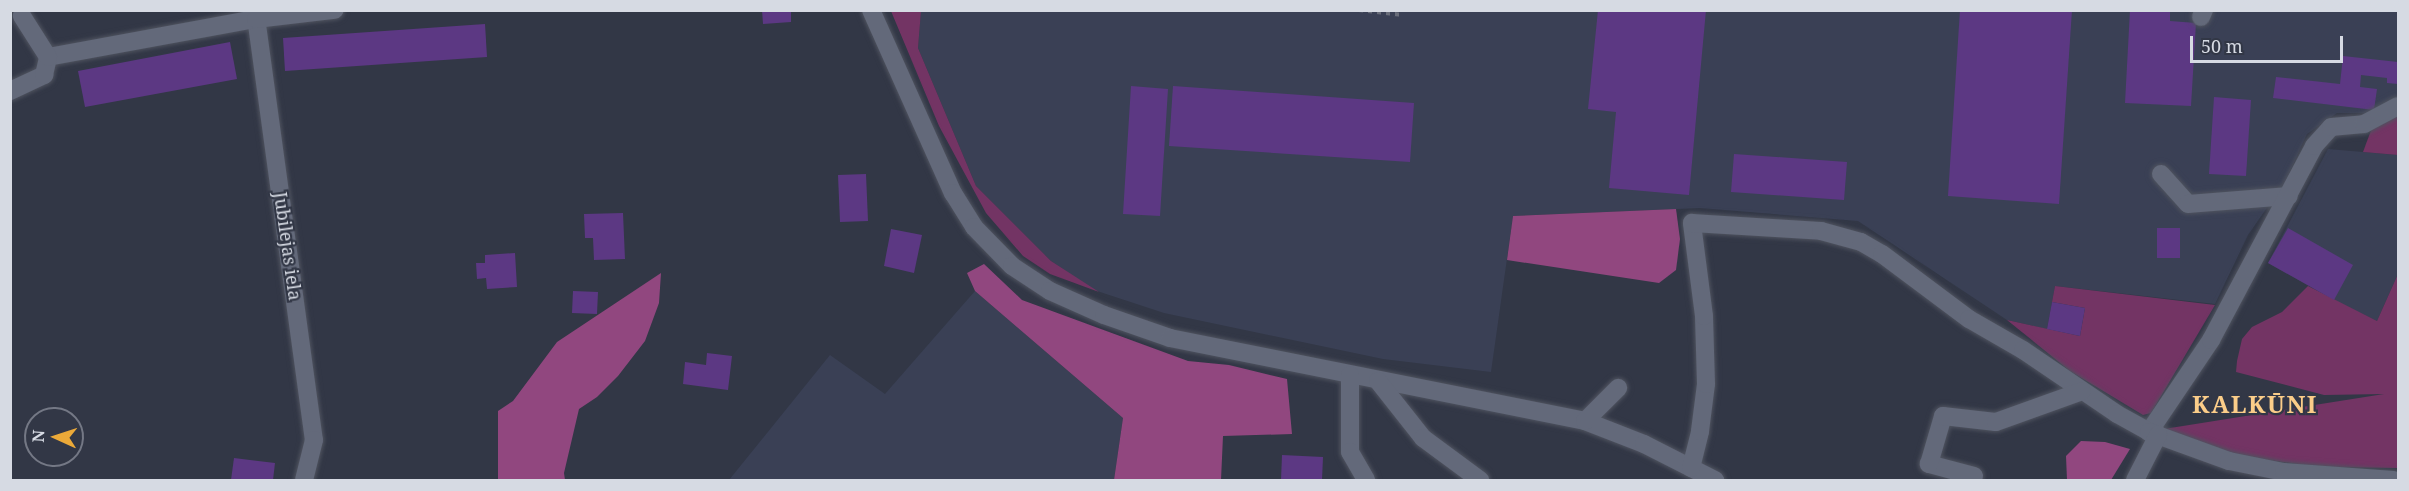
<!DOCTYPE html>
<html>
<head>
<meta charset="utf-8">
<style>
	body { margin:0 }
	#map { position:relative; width:2409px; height:491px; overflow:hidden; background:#323746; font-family:"Noto Serif",serif }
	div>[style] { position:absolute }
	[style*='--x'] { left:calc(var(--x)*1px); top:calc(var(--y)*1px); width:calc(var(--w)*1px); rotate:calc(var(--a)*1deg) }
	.built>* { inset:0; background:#3a4055 }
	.green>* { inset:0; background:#733464 }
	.forest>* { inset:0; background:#91477f }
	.building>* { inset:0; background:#5c3883 }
	.path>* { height:4px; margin-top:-2px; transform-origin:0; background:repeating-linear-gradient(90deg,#696d7a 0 4.5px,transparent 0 9px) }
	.roads { filter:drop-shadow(0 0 2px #4f535f) drop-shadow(0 0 2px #4f535f) }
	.minor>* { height:18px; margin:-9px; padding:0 9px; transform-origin:9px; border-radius:9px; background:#63697a }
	span { translate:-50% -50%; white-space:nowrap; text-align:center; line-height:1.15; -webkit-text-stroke:4.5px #323746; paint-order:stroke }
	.street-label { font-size:18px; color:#d6dae3 }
	.district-label { font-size:24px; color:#fbcd89; font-weight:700; letter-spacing:1.5px }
	.frame { position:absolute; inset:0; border:12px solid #d6dae3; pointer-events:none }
	.north { position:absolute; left:24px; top:407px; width:60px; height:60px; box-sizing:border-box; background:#323746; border:2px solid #747885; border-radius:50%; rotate:273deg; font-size:16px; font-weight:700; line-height:24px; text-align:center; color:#d6dae3 }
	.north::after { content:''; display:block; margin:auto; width:21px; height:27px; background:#eba939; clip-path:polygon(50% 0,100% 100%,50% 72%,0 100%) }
	.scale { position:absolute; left:2190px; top:36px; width:153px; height:27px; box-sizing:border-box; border:3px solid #d6dae3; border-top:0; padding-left:8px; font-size:18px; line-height:21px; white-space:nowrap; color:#d6dae3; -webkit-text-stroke:4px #323746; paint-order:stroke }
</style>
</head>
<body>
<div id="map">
	<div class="built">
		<div style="clip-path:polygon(921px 10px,2398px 10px,2398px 99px,2370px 113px,2337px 113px,2307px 134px,2285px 182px,2248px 235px,2215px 304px,2055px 286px,2047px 329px,2007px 320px,1858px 221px,1700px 208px,1513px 216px,1491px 372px,1383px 359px,1164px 313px,1094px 290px,1051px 261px,976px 186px,918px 48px)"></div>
		<div style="clip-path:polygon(2328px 149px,2398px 155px,2398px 274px,2377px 321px,2334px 300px,2268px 263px)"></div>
		<div style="clip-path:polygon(975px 291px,1123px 418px,1114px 480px,729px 480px,830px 355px,885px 394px)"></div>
	</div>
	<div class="green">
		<div style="clip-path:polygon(891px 11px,921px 11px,918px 48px,976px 186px,1051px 261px,1099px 292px,1050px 274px,1023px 256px,986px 213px,939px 126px)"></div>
		<div style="clip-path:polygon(2398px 115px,2398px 155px,2363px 152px,2373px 125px)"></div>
		<div style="clip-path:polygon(2398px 274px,2398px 468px,2319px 467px,2241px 456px,2164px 429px,2384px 394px,2324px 395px,2236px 372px,2237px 361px,2242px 339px,2252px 327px,2282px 312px,2308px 286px,2377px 321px)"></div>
		<div style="clip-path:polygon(2055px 286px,2215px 305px,2151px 413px,2143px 415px,2070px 371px,2007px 320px,2080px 336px,2085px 308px,2052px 302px)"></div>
	</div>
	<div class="forest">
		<div style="clip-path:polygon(1676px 209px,1680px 239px,1676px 270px,1659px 283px,1507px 260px,1513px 216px)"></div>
		<div style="clip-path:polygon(984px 264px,1022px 300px,1188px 361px,1229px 365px,1287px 379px,1292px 434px,1223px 436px,1221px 480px,1114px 480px,1123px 418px,975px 291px,967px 273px)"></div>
		<div style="clip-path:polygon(661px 273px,659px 303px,645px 341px,618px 376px,597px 397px,579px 409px,564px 473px,565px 480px,498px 480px,498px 411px,513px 401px,557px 342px)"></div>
		<div style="clip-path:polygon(2081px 441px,2105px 442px,2130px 449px,2111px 480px,2067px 480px,2066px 456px)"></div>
	</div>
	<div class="building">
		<div style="clip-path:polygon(762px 10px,791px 10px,791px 22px,763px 24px)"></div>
		<div style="clip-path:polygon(1598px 10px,1706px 10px,1689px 195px,1609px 188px,1616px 112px,1588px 109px)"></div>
		<div style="clip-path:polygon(1960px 10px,2072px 10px,2059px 204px,1948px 196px)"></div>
		<div style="clip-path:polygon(2130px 10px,2170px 10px,2170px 21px,2196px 23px,2191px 106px,2125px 103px)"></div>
		<div style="clip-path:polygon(485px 24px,487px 57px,285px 71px,283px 38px)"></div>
		<div style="clip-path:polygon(230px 42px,237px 79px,85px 107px,78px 71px)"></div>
		<div style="clip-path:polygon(2343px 56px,2398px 62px,2398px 84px,2387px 83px,2387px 78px,2361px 75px,2360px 87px,2377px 89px,2374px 110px,2273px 98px,2276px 77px,2340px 84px)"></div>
		<div style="clip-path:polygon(1131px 86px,1168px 89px,1160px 216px,1123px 214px)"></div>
		<div style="clip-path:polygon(1173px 86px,1414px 103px,1410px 162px,1169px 146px)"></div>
		<div style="clip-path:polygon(2214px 97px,2251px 100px,2246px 176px,2209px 174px)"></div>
		<div style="clip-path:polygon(1734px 154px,1847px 162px,1844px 200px,1731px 192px)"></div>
		<div style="clip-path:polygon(866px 174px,868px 221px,840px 222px,838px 175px)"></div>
		<div style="clip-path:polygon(623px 213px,625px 259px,594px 260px,593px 238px,585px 238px,584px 214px)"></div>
		<div style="clip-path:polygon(2157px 228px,2180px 228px,2180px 258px,2157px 258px)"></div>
		<div style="clip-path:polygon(2288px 228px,2353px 265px,2334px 300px,2268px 263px)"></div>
		<div style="clip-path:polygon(891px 229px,922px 235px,914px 273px,884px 266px)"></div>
		<div style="clip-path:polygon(515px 253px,517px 287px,487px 289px,486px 278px,477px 279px,476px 263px,485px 263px,485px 255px)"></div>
		<div style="clip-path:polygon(573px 291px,598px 292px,597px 314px,572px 313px)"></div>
		<div style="clip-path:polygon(2052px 302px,2085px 308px,2080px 336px,2047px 329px)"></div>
		<div style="clip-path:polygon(707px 353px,732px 356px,728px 390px,683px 384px,685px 362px,706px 365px)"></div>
		<div style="clip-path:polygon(1282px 455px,1323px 457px,1322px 480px,1281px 480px)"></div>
		<div style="clip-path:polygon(234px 458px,275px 463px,273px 480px,231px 480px)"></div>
	</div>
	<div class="path">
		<div style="--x:1359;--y:10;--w:44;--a:6.5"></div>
	</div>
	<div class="roads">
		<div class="minor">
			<div style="--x:255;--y:10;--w:434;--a:82.2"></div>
			<div style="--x:314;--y:440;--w:41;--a:104"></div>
			<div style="--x:871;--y:10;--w:201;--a:65.9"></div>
			<div style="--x:953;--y:193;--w:40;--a:58"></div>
			<div style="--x:974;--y:227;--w:54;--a:45.7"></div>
			<div style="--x:1012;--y:266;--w:45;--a:33.3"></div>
			<div style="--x:1050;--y:291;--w:59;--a:24"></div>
			<div style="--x:1104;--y:315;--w:70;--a:19.2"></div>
			<div style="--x:1170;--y:338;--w:423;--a:11.3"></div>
			<div style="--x:1585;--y:421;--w:63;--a:21.3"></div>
			<div style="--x:1644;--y:444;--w:80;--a:26.9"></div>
			<div style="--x:2201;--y:17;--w:8;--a:-67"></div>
			<div style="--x:48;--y:57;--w:211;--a:-10.4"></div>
			<div style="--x:256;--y:19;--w:79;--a:-6.6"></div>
			<div style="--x:10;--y:91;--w:38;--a:-25"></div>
			<div style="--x:44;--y:75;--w:18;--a:-77"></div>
			<div style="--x:48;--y:57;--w:49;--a:-122.4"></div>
			<div style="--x:2161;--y:174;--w:40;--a:48"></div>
			<div style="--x:2188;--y:204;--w:101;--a:-4.5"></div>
			<div style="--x:1350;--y:375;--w:77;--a:90"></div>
			<div style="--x:1350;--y:452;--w:32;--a:60"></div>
			<div style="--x:1378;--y:381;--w:73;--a:51.7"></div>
			<div style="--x:1423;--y:438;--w:71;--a:36.4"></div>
			<div style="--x:1585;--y:421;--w:47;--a:-45"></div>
			<div style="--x:2149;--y:432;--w:111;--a:-56"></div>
			<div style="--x:2211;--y:340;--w:220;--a:-62"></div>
			<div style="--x:2314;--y:146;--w:25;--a:-48"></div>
			<div style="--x:2331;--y:127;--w:33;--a:-5"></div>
			<div style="--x:2364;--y:124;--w:38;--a:-28"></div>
			<div style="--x:1691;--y:468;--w:38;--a:-76"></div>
			<div style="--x:1700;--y:431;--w:47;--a:-82.7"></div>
			<div style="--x:1706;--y:384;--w:68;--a:-91.7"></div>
			<div style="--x:1704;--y:316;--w:94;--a:-97.4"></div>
			<div style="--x:1692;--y:223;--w:129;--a:3.5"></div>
			<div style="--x:1821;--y:231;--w:41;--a:15.4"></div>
			<div style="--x:1861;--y:242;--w:24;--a:30"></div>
			<div style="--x:1882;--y:254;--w:109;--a:36.8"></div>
			<div style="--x:1969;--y:319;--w:62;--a:29.9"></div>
			<div style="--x:2023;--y:350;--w:114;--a:34.2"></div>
			<div style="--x:2117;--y:414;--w:37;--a:29"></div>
			<div style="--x:2149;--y:432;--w:85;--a:19.9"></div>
			<div style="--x:2229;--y:461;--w:56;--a:11.3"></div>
			<div style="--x:2284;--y:472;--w:110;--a:4.2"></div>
			<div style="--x:1974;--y:476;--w:47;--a:-165.1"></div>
			<div style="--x:1929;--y:464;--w:50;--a:-73.7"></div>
			<div style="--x:1943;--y:416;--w:53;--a:6.5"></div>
			<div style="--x:1996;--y:422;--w:91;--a:-19.8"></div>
			<div style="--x:2135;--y:480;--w:51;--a:-62.9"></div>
		</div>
	</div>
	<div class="street-label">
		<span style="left:288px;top:246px;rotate:82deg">Jubilejas iela</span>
	</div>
	<div class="district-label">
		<span style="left:2255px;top:404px">KALKŪNI</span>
	</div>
	<div class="frame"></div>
	<div class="north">N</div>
	<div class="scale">50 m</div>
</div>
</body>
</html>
